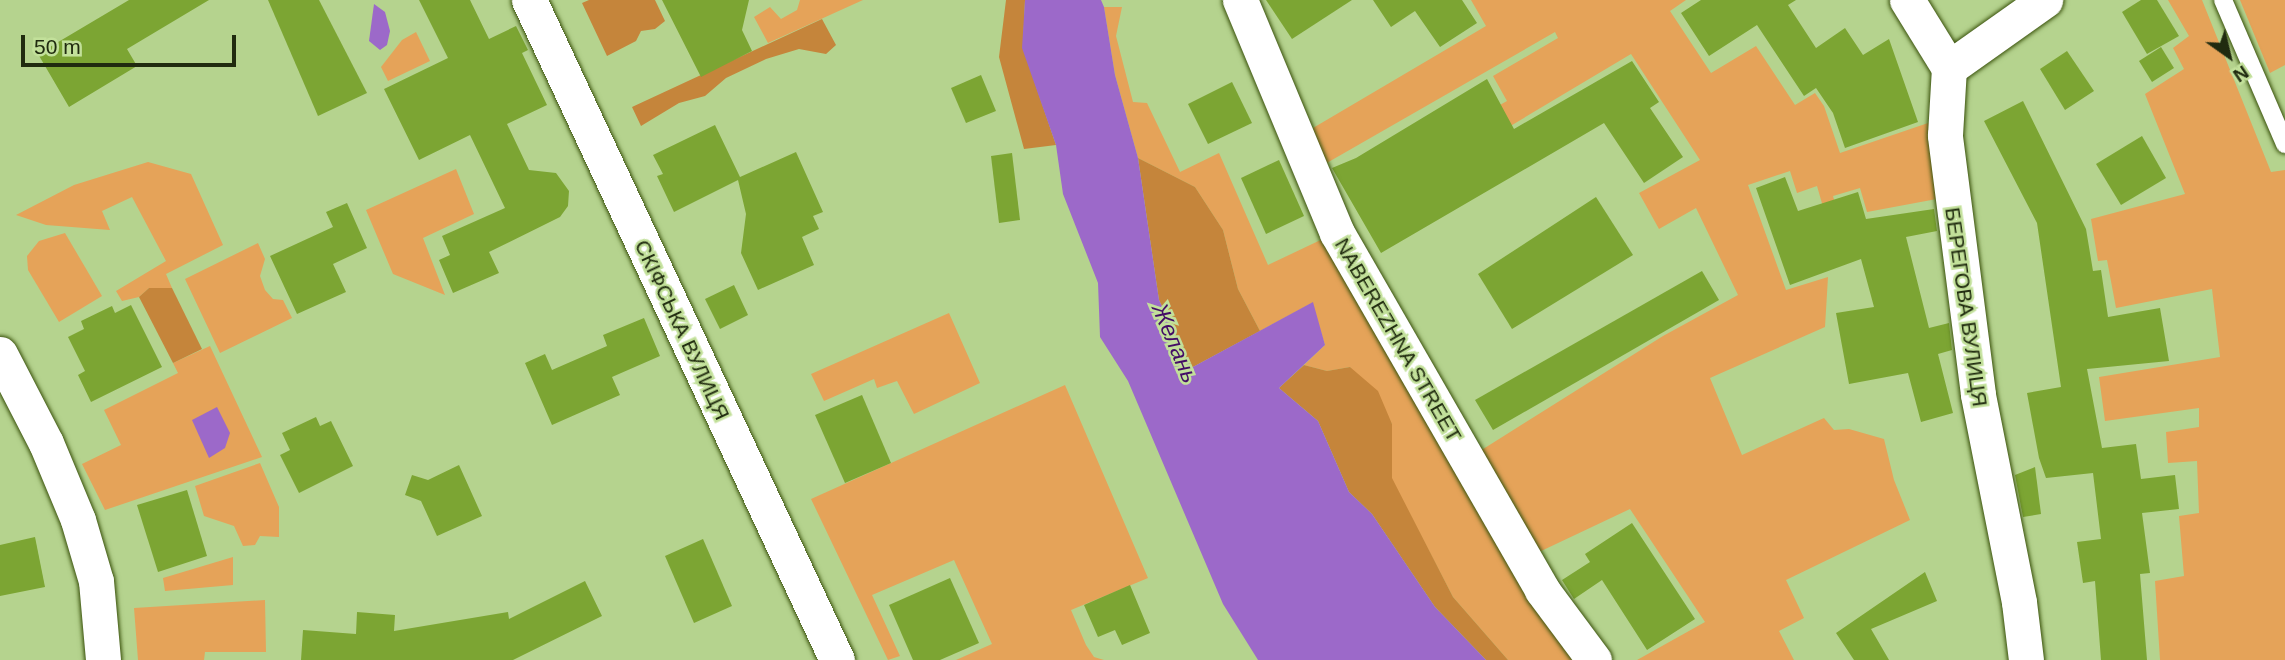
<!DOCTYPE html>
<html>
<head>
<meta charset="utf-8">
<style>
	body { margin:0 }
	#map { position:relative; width:2285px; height:660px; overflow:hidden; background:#b5d38e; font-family:Helvetica,sans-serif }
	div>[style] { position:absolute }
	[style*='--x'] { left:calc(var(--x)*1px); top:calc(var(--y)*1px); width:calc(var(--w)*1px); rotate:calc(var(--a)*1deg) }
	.green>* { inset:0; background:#e5a359 }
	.forest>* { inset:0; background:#c5853b }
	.water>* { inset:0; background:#9c69c9 }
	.building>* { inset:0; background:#7ca533 }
	.roads { filter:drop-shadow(0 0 2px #3a520c) drop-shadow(0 0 2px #3a520c) }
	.service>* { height:18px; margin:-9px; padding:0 9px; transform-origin:9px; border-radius:9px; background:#fff }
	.minor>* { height:35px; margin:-17.5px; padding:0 17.5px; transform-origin:17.5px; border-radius:17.5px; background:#fff }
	span { translate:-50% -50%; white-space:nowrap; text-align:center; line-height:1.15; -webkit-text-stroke:5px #c2e09a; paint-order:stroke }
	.street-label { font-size:21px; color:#202b0f }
	.water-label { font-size:23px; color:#430c66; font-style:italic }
	.north { position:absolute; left:2194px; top:21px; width:70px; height:70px; -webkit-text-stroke:5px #c2e09a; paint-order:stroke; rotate:146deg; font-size:19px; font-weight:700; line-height:28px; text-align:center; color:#202b0f }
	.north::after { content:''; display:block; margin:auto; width:24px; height:32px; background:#202b0f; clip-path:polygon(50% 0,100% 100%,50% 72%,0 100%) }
	.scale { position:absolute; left:21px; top:35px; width:215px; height:32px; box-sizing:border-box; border:4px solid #202b0f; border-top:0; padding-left:9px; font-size:21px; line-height:24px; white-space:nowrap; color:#202b0f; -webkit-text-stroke:5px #c2e09a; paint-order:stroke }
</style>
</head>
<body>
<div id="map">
	<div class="green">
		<div style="clip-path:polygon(800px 0,863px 0,768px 43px,754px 17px,770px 7px,781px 19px,797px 10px)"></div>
		<div style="clip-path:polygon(1471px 0,1686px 0,1670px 11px,1711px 73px,1756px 46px,1795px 105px,1815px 93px,1824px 106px,1840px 153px,1931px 122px,1942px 198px,1867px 212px,1860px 188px,1833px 196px,1839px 218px,1836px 252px,1817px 186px,1797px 193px,1790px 171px,1748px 185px,1786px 290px,1828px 277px,1825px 327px,1710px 378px,1742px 455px,1824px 418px,1834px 430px,1849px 429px,1884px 439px,1894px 480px,1910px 520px,1786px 580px,1804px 618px,1779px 631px,1794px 660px,1637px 660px,1705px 622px,1630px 509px,1539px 552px,1480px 451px,1663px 336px,1738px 295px,1696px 208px,1659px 229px,1639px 193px,1700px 160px,1631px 54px,1455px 159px,1466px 124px,1507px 101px,1493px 76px,1558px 38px,1555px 32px,1325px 164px,1313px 128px,1486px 26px)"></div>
		<div style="clip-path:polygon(2168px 0,2202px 0,2271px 172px,2285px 170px,2285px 660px,2160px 660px,2155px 581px,2184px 576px,2179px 516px,2199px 513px,2197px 461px,2168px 463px,2166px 432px,2199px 427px,2199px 408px,2105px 421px,2099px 377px,2220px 357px,2212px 289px,2116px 308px,2107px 260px,2098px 261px,2091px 219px,2185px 194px,2145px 94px,2184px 69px,2173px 48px,2189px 36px)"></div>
		<div style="clip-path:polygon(2240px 0,2285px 0,2285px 65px,2270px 73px)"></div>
		<div style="clip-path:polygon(1104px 7px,1122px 7px,1116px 36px,1133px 102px,1147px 103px,1180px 172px,1219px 153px,1268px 265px,1329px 236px,1582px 660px,1508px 660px,1453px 597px,1391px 478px,1392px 424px,1350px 367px,1327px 371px,1304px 365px,1325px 345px,1312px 303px,1260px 331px,1238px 289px,1223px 230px,1195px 187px,1138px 158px,1115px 75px)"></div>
		<div style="clip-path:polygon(416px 32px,430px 61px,388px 81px,381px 67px,402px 40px)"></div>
		<div style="clip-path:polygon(148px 162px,191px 174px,223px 245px,166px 274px,172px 288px,149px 288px,139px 297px,122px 301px,116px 291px,166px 261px,132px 197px,102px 211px,110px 230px,46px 225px,16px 215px,74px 185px)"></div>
		<div style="clip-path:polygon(456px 169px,474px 214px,423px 238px,445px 295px,393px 274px,366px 210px)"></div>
		<div style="clip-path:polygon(65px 233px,102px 296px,59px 322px,28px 270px,27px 256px,39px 241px)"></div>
		<div style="clip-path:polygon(258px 243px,265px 259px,260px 276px,265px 290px,273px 299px,283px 300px,292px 318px,220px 353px,185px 279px)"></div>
		<div style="clip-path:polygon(949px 313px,980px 383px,914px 414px,897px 381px,877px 388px,874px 379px,824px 401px,811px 374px)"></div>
		<div style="clip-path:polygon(210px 346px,262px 457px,105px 510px,82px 464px,121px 445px,104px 410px,178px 373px,173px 363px)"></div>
		<div style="clip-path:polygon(1065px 385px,1148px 578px,1071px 610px,1086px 645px,1094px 657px,1104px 660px,956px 660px,992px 644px,954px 560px,872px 595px,900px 656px,888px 660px,811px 499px)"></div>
		<div style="clip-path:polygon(260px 463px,279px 507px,279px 537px,260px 536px,255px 545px,243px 546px,234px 526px,204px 516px,195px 486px)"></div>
		<div style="clip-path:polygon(233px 557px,233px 585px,165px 591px,163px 578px)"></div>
		<div style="clip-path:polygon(265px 600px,266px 652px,205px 652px,204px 660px,138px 660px,134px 608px)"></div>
	</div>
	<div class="forest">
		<div style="clip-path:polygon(589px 0,655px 0,665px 21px,655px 29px,641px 31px,636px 41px,607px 56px,582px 3px)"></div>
		<div style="clip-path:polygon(1006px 0,1025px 0,1023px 48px,1056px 145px,1024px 149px,999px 57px)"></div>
		<div style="clip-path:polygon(822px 19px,836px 45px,826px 54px,799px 49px,766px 59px,726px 78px,705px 96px,679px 103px,641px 126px,632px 107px)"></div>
		<div style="clip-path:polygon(1138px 158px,1195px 187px,1223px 230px,1238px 289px,1260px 331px,1191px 368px,1159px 300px)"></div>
		<div style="clip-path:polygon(149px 288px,172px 288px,202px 349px,173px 363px,139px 297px)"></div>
		<div style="clip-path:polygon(1304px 365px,1327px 371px,1350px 367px,1378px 391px,1392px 424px,1392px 478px,1453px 597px,1508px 660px,1486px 660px,1435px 607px,1372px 514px,1349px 492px,1318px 421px,1279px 388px)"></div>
	</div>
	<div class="water">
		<div style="clip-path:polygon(1025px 0,1101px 0,1104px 7px,1115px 75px,1138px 158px,1159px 300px,1191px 368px,1313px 302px,1325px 345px,1279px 388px,1318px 421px,1349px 492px,1372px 514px,1435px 607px,1486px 660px,1258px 660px,1223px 604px,1128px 381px,1100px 337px,1098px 283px,1063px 194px,1056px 145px,1022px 48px)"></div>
		<div style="clip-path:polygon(374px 4px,385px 12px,390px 31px,387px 45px,380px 50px,369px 41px)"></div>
		<div style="clip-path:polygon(217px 407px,230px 433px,225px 448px,209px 458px,192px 420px)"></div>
	</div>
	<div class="building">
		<div style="clip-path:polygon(129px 0,209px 0,127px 49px,137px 66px,69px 107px,38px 54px)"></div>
		<div style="clip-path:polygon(268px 0,319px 0,367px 93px,318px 116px)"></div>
		<div style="clip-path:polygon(419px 0,470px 0,489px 39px,516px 26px,528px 50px,522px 53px,547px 105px,507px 124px,529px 170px,556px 173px,569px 191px,568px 206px,560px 217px,489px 252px,499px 273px,453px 293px,439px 260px,450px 255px,442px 236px,505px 208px,470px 135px,419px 160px,384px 89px,448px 58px)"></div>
		<div style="clip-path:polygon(662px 0,749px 0,742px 30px,752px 51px,701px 77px)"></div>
		<div style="clip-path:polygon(1266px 0,1352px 0,1292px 39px)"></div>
		<div style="clip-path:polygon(1373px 0,1462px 0,1477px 23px,1440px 47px,1415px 11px,1391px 27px)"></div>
		<div style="clip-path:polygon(1701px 0,1796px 0,1788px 5px,1816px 48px,1845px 28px,1863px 55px,1889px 39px,1918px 122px,1845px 148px,1833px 113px,1816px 88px,1804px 96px,1757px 25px,1709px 56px,1681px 13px)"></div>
		<div style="clip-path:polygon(2141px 0,2157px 0,2179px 36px,2147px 54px,2122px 12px)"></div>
		<div style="clip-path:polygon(2161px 47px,2174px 68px,2152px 82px,2139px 61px)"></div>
		<div style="clip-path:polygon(2067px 51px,2094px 91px,2065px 110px,2040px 69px)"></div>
		<div style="clip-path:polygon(1632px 61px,1659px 102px,1650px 108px,1683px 157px,1644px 183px,1604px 123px,1381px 253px,1332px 168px,1356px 158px,1487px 79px,1514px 129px)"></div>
		<div style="clip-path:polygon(981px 75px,996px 111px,966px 123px,951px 88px)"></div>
		<div style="clip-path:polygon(1232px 82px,1252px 123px,1208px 144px,1188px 104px)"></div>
		<div style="clip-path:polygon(2023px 101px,2086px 229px,2093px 271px,2101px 270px,2108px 317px,2160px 308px,2169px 361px,2087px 369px,2102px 448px,2136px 444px,2141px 479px,2175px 475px,2179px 509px,2142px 513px,2150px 573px,2140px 574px,2147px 660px,2101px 660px,2095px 581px,2083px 583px,2077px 542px,2101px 539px,2093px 473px,2046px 478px,2039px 458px,2027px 393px,2061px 387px,2037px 223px,1984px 121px)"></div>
		<div style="clip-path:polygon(715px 125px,740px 177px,796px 152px,823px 212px,813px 216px,819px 229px,802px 237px,814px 265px,758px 290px,741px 253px,746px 214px,738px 180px,674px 212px,657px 176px,663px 174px,653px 155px)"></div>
		<div style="clip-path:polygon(2142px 136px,2166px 178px,2121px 205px,2096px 164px)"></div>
		<div style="clip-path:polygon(1012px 153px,1020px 220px,999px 223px,991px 156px)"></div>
		<div style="clip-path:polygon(1279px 160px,1304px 216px,1266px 234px,1241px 178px)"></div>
		<div style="clip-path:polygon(1785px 177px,1798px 211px,1858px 192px,1866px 219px,1934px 209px,1937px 231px,1906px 237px,1929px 328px,1949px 323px,1952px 350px,1938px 354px,1953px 413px,1921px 422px,1908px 373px,1849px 384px,1836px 313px,1874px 307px,1861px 259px,1790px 285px,1756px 188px)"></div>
		<div style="clip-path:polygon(1596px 197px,1633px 255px,1512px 329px,1478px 274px)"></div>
		<div style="clip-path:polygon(347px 203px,367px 248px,333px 264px,346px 292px,297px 314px,270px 256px,333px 227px,326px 212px)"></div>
		<div style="clip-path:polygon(1702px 271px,1719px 300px,1493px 430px,1475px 400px)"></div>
		<div style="clip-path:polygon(734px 285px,748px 315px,720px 329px,705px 299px)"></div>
		<div style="clip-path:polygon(131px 305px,162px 367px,91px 402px,78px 375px,85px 371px,68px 337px,84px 329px,81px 321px,112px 306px,115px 313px)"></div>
		<div style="clip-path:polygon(644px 318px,660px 356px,612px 377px,620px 395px,552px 425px,525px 363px,545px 354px,552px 370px,607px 346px,603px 335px)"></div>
		<div style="clip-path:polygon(862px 395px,891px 463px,845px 483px,815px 415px)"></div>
		<div style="clip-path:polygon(316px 417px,320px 426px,331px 421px,353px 466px,299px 493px,280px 455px,290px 450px,282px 433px)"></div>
		<div style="clip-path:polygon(459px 465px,482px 516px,437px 536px,421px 501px,405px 495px,412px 475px,428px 480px)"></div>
		<div style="clip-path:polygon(2035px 467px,2041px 514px,2023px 517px,2015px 475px)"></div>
		<div style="clip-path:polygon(187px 490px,207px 556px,158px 572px,137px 505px)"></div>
		<div style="clip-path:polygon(1632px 523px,1695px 619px,1647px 650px,1602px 580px,1574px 599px,1562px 580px,1590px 562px,1585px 554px)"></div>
		<div style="clip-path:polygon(35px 537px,45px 587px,0 596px,0 545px)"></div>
		<div style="clip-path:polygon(703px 539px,732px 606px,694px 623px,665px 556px)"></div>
		<div style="clip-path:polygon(1925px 572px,1937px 601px,1871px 629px,1889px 660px,1854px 660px,1836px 633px)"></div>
		<div style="clip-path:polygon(950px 578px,979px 643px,940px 660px,913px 660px,889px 605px)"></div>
		<div style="clip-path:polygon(585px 581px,602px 616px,513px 660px,301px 660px,303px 630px,356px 634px,357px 612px,395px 615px,394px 631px,508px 612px,509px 619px)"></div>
		<div style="clip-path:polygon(1130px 585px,1150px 633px,1122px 645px,1115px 630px,1098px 637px,1084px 605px)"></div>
	</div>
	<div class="roads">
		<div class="service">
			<div style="--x:2223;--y:0;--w:157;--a:66.7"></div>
		</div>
		<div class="minor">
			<div style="--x:529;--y:0;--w:728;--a:64.98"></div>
			<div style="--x:1240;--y:0;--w:252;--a:67.4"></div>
			<div style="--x:1337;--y:233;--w:412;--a:60.1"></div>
			<div style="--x:1542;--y:590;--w:87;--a:53.4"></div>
			<div style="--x:1907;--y:0;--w:80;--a:58.3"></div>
			<div style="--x:0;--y:354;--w:100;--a:62.7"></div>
			<div style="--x:46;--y:443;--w:83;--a:67.4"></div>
			<div style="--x:78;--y:520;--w:64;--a:73.6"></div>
			<div style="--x:96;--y:581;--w:79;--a:84.9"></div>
			<div style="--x:2026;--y:660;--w:58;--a:-96.9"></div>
			<div style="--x:2019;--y:602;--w:212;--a:-101.2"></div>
			<div style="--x:1978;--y:394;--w:261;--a:-97.3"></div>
			<div style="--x:1945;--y:135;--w:67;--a:-86.6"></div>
			<div style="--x:1949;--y:68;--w:118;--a:-35.3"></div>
		</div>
	</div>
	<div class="street-label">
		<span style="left:1966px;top:307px;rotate:82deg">БЕРЕГОВА ВУЛИЦЯ</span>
		<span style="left:682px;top:330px;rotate:65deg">СКІФСЬКА ВУЛИЦЯ</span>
		<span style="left:1398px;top:340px;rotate:60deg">NABEREZHNA STREET</span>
	</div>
	<div class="water-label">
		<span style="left:1175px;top:343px;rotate:67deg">Желань</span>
	</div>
	<div class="north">N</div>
	<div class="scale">50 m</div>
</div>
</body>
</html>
